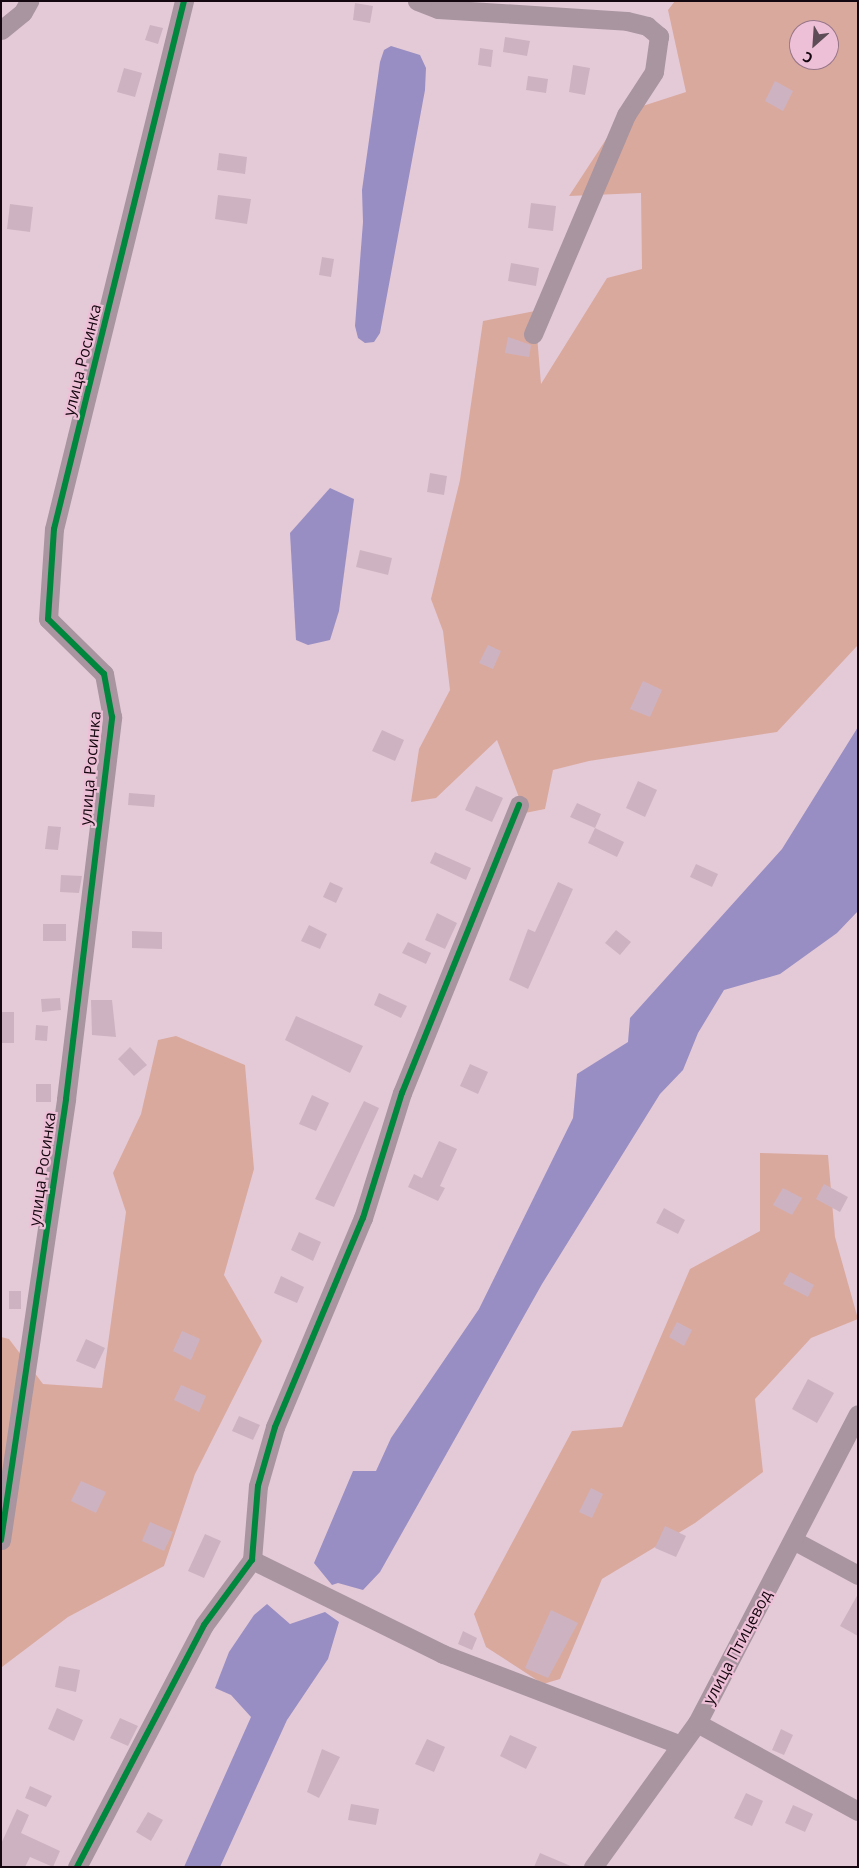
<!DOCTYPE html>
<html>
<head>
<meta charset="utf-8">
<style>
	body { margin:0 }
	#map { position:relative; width:859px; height:1868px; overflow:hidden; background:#e4cad7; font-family:"Open Sans",sans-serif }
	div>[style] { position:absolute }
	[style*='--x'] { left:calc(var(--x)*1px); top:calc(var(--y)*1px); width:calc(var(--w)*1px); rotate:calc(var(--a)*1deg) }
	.green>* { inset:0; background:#daa99e }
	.water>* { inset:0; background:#988ec3 }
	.building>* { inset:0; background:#cdb3c1 }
	.minor>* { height:19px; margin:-9.5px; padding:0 9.5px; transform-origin:9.5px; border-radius:9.5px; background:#a895a0 }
	.cycleway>* { height:6px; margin:-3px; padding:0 3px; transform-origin:3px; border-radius:3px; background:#00873e }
	span { translate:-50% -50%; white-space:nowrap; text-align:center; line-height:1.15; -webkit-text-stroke:4.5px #eec0d8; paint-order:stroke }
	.street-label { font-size:16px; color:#15070f }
	.frame { position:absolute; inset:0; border:2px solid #15070f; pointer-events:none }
	.north { position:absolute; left:789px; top:20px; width:50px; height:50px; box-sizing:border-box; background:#eec0d8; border:1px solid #977688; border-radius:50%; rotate:206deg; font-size:14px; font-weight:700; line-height:20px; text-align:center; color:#15070f }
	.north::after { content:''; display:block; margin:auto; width:18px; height:22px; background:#5d4b55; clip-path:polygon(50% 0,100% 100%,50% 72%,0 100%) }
</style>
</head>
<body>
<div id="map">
	<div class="green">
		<div style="clip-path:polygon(evenodd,675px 1px,858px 1px,858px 645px,777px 732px,589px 761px,553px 770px,545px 809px,525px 813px,497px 740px,436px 798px,411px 802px,419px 749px,450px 690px,443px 631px,431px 599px,460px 480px,483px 321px,535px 311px,541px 384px,607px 278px,642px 269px,641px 193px,569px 196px,624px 112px,686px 92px,668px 10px,675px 1px,799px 30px,829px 30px,829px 60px,799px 60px,799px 30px)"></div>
		<div style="clip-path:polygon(176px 1036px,245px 1065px,254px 1169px,224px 1275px,262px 1341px,195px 1474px,164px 1566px,68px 1617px,2px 1667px,1px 1337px,9px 1339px,43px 1384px,102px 1388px,126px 1212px,113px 1173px,141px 1114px,158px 1040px)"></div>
		<div style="clip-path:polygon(760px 1153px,828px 1155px,835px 1237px,858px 1319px,811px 1338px,755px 1399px,763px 1472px,695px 1523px,602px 1579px,560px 1679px,543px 1684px,486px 1647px,474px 1614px,572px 1431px,622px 1427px,690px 1269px,760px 1231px)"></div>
	</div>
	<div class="water">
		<div style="clip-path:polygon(391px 46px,420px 55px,426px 68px,425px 90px,380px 333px,374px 342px,365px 343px,358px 338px,355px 326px,363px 222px,362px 190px,380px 62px,384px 50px)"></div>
		<div style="clip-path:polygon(330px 488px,354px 499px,339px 611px,330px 640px,308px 645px,296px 640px,290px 533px)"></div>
		<div style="clip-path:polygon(858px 727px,858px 911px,837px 933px,780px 974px,724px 990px,698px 1033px,683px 1070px,660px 1094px,542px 1284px,380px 1572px,363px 1590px,338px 1583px,332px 1585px,314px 1563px,353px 1471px,376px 1471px,391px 1438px,479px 1309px,573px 1118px,577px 1074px,628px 1042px,630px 1018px,782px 849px)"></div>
		<div style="clip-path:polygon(267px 1604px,290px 1624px,325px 1612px,339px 1622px,328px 1659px,287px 1720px,220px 1867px,184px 1867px,251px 1717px,231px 1695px,215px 1688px,229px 1652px,254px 1615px)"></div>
	</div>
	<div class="building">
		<div style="clip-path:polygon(355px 3px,373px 6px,370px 23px,353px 20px)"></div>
		<div style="clip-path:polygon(150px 25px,163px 28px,158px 44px,145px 40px)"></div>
		<div style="clip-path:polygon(505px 37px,530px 41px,527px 56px,503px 52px)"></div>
		<div style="clip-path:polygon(480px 48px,493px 50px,491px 67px,478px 65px)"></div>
		<div style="clip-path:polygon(573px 65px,590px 68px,585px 95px,569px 92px)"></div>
		<div style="clip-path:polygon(124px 68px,142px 73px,135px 97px,117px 92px)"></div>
		<div style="clip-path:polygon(528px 76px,548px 79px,546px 93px,526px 90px)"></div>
		<div style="clip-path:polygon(775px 81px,793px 91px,783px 111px,765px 101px)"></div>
		<div style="clip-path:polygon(219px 153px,247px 157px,245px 174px,217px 170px)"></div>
		<div style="clip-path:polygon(218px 195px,251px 199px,247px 224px,215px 219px)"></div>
		<div style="clip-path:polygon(531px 203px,556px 206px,553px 231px,528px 228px)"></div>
		<div style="clip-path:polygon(10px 204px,33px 207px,30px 232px,7px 229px)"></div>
		<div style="clip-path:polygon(322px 257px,334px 259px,331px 277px,319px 275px)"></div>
		<div style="clip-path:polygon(511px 263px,539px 268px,536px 286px,508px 281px)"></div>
		<div style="clip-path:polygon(508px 337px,531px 345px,529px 357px,505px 353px)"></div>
		<div style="clip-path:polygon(430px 473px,447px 476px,444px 495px,427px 492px)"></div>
		<div style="clip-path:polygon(360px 550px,392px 558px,388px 575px,356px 567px)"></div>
		<div style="clip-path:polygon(488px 645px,501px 651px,493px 669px,479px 663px)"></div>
		<div style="clip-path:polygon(643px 681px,662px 690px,650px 717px,630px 709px)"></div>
		<div style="clip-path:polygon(382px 730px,404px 740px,395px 761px,372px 751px)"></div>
		<div style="clip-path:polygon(638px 781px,657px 790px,645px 817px,626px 808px)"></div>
		<div style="clip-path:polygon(476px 786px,503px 798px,492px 822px,465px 810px)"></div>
		<div style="clip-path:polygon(129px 793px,155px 795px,154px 807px,128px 805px)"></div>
		<div style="clip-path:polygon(577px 803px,601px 814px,595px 828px,570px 817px)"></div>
		<div style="clip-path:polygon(48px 826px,61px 827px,58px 850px,45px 849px)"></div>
		<div style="clip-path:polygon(595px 828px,624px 842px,617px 857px,588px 843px)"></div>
		<div style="clip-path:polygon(435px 852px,471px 868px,466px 880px,430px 863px)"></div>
		<div style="clip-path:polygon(696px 864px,718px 874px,712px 887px,690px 877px)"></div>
		<div style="clip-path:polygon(61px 875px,82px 876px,79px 893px,60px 892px)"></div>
		<div style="clip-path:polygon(330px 882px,343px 888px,336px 903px,323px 897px)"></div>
		<div style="clip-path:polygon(558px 882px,573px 889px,528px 989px,509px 980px,528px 929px,535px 932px)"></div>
		<div style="clip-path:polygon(437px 913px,457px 923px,445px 949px,425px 940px)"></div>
		<div style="clip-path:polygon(43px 924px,66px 924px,66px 941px,43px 941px)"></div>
		<div style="clip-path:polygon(309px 925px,327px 934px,320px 949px,301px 941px)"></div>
		<div style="clip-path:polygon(616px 930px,631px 942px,620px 955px,605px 943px)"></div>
		<div style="clip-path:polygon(132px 931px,162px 932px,162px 949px,132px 948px)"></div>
		<div style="clip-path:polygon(408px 942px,431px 953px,426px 964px,402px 953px)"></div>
		<div style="clip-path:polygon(379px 993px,407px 1006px,401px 1018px,374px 1005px)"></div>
		<div style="clip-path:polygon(60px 998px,61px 1010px,42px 1012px,41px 999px)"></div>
		<div style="clip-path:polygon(91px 1000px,112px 1000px,116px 1037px,92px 1035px)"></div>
		<div style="clip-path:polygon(1px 1012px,14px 1012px,14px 1043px,1px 1043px)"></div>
		<div style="clip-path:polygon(296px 1016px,363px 1046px,350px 1073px,285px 1040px)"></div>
		<div style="clip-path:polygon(36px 1025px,48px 1026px,47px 1041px,35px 1040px)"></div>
		<div style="clip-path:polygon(130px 1047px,147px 1065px,134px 1076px,118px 1059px)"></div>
		<div style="clip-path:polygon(470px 1064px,488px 1072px,478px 1094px,460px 1086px)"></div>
		<div style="clip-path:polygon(36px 1084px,51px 1084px,51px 1102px,36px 1102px)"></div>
		<div style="clip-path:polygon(312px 1095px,329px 1103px,316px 1131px,299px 1124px)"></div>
		<div style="clip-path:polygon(364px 1101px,379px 1108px,334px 1207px,315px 1199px)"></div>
		<div style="clip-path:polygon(439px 1141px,457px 1149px,440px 1186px,445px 1188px,438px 1201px,408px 1187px,414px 1174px,422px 1178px)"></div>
		<div style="clip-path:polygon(824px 1184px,848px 1197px,840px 1212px,816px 1199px)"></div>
		<div style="clip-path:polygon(783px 1188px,802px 1198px,792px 1215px,773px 1205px)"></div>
		<div style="clip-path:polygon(664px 1208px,685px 1220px,678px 1234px,656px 1223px)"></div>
		<div style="clip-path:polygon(299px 1232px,321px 1242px,313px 1261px,291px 1250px)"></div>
		<div style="clip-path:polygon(790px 1272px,814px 1285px,808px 1297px,783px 1284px)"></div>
		<div style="clip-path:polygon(281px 1276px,304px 1287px,297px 1303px,274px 1293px)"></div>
		<div style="clip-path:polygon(9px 1291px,21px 1291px,21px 1309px,9px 1309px)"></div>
		<div style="clip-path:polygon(677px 1322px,692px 1330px,684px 1346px,669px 1337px)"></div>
		<div style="clip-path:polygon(182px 1331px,200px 1339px,191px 1360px,173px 1351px)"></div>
		<div style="clip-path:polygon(86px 1339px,105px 1348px,95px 1369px,76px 1361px)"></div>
		<div style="clip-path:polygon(808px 1379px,834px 1393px,817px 1423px,792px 1409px)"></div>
		<div style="clip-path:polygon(181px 1385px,206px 1396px,199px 1412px,174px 1400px)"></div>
		<div style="clip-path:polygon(239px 1416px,260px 1425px,253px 1440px,232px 1431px)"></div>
		<div style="clip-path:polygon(81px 1481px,106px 1492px,96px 1513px,71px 1501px)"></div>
		<div style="clip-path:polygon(591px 1488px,603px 1494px,592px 1518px,579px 1512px)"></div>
		<div style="clip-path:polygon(150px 1522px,173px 1532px,164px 1551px,142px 1541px)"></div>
		<div style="clip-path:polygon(665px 1526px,686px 1536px,676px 1557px,655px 1548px)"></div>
		<div style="clip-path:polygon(205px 1534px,221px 1541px,204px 1578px,188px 1571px)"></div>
		<div style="clip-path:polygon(858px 1594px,858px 1636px,840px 1626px)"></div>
		<div style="clip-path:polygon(551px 1610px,578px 1623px,548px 1678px,525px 1668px)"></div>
		<div style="clip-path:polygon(463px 1631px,477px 1638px,472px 1650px,458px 1644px)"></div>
		<div style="clip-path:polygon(59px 1666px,80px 1670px,76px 1692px,55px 1687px)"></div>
		<div style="clip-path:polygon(57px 1708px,83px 1720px,74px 1741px,48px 1729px)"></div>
		<div style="clip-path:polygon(120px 1718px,138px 1726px,128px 1746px,110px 1738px)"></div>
		<div style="clip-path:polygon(781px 1729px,793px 1735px,784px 1755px,772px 1750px)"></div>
		<div style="clip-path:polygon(510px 1735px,537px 1747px,526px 1769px,500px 1756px)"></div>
		<div style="clip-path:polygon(427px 1739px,445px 1747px,434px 1772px,415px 1764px)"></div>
		<div style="clip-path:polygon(322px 1749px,340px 1757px,319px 1798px,307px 1792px)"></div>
		<div style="clip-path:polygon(30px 1786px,52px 1796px,46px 1807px,25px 1798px)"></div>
		<div style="clip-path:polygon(746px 1793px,763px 1801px,752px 1826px,734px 1818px)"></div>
		<div style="clip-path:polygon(351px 1804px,379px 1809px,376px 1825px,348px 1820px)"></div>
		<div style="clip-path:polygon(793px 1805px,813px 1814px,805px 1832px,785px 1823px)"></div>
		<div style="clip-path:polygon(17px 1809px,29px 1815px,21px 1833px,60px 1851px,53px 1867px,30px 1857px,25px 1867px,1px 1867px,1px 1844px)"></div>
		<div style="clip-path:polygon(148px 1812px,163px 1820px,151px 1841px,136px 1832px)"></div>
		<div style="clip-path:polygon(540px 1853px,573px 1867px,534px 1867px)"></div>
	</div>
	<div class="minor">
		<div style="--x:417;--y:1;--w:22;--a:21"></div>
		<div style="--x:438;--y:9;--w:189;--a:3.6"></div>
		<div style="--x:627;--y:21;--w:21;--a:14"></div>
		<div style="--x:647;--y:26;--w:16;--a:40"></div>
		<div style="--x:659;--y:36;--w:36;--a:98"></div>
		<div style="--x:654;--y:72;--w:51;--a:123.1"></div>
		<div style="--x:626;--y:115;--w:238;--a:113"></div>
		<div style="--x:1;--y:30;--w:28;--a:-39"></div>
		<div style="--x:23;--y:12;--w:13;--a:-61"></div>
		<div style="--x:1;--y:1540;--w:446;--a:-81.6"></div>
		<div style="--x:66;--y:1099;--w:385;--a:-83.1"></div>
		<div style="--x:112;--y:717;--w:44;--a:-100.5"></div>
		<div style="--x:104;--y:674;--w:78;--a:-135.5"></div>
		<div style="--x:48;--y:619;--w:90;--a:-86.2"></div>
		<div style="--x:54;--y:529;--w:544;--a:-76.17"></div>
		<div style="--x:793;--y:1540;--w:74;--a:28.3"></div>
		<div style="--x:252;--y:1560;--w:213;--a:26.2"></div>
		<div style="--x:443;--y:1654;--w:253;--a:20.9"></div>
		<div style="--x:697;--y:1723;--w:183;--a:28.7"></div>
		<div style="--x:77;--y:1867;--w:273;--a:-62.3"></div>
		<div style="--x:204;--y:1625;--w:81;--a:-53.6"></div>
		<div style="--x:252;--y:1560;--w:74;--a:-85.4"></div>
		<div style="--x:258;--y:1486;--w:61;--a:-73.9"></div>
		<div style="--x:275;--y:1427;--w:227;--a:-67.2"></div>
		<div style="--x:363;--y:1218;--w:131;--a:-72.7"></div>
		<div style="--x:402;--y:1093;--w:311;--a:-67.9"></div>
		<div style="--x:593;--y:1867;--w:178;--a:-54.2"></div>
		<div style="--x:697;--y:1723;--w:348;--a:-62.5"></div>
	</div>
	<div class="cycleway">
		<div style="--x:1;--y:1540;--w:446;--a:-81.6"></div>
		<div style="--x:66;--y:1099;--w:385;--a:-83.1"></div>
		<div style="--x:112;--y:717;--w:44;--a:-100.5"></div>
		<div style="--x:104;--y:674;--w:78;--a:-135.5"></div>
		<div style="--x:48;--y:619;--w:90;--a:-86.2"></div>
		<div style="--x:54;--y:529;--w:544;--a:-76.17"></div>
		<div style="--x:77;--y:1867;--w:273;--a:-62.3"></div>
		<div style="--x:204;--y:1625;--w:81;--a:-53.6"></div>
		<div style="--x:252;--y:1560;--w:74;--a:-85.4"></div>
		<div style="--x:258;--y:1486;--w:61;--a:-73.9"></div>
		<div style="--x:275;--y:1427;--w:227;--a:-67.2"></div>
		<div style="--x:363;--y:1218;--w:131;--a:-72.7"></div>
		<div style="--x:402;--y:1093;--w:311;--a:-67.9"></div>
	</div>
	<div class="street-label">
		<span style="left:82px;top:360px;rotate:-76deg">улица Росинка</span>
		<span style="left:90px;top:768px;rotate:-85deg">улица Росинка</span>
		<span style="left:42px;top:1169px;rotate:-82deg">улица Росинка</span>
		<span style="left:737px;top:1647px;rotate:-62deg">улица Птицевод</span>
	</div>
	<div class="frame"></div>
	<div class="north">С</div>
</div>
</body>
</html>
